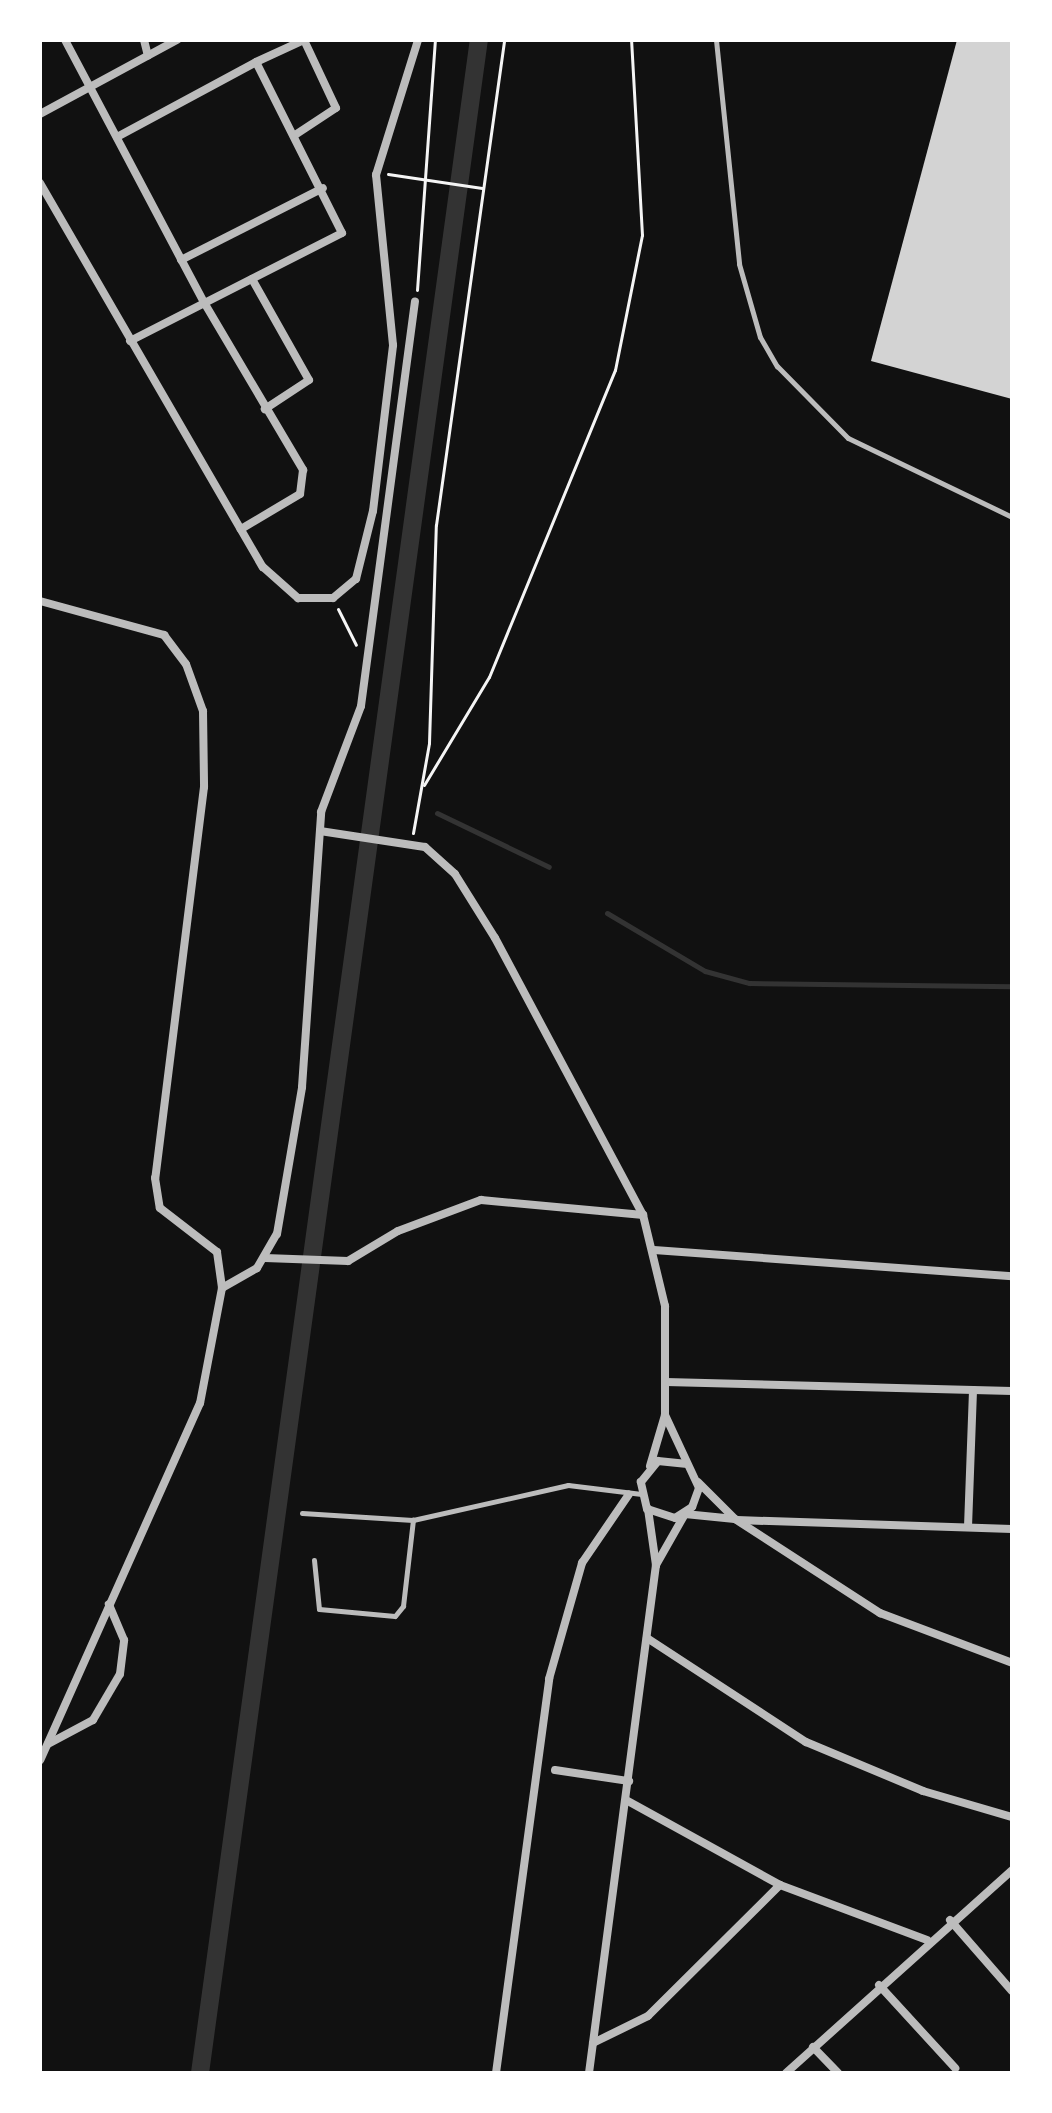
<!DOCTYPE html>
<html>
<head>
<meta charset="utf-8">
<style>
	body { margin:0 }
	#map { position:relative; width:1052px; height:2113px; overflow:hidden; background:#111; font-family:"DM Sans",sans-serif }
	div>[style] { position:absolute }
	[style*='--x'] { left:calc(var(--x)*1px); top:calc(var(--y)*1px); width:calc(var(--w)*1px); rotate:calc(var(--a)*1deg) }
	.stream>* { height:5px; margin:-2.5px; padding:0 2.5px; transform-origin:2.5px; border-radius:2.5px; background:#333 }
	.canal>* { height:18px; margin:-9px; padding:0 9px; transform-origin:9px; border-radius:9px; background:#333 }
	.building>* { inset:0; background:#d3d3d3 }
	.path>* { height:3px; margin:-1.5px; padding:0 1.5px; transform-origin:1.5px; border-radius:1.5px; background:#f5f5f5 }
	.service>* { height:5px; margin:-2.5px; padding:0 2.5px; transform-origin:2.5px; border-radius:2.5px; background:#bcbcbc }
	.minor>* { height:8px; margin:-4px; padding:0 4px; transform-origin:4px; border-radius:4px; background:#bcbcbc }
	span { translate:-50% -50%; white-space:nowrap; text-align:center; line-height:1.15; -webkit-text-stroke:7px #fff; paint-order:stroke }
	.frame { position:absolute; inset:0; border:42px solid #fff; pointer-events:none }
</style>
</head>
<body>
<div id="map">
	<div class="stream">
		<div style="--x:437;--y:813;--w:124;--a:25.7"></div>
		<div style="--x:607;--y:913;--w:114;--a:30.6"></div>
		<div style="--x:705;--y:971;--w:46;--a:15.3"></div>
		<div style="--x:749;--y:983;--w:263;--a:0.7"></div>
	</div>
	<div class="canal">
		<div style="--x:200;--y:2073;--w:2052;--a:-82.19"></div>
	</div>
	<div class="building">
		<div style="clip-path:polygon(957px 40px,1012px 40px,1012px 399px,871px 361px)"></div>
	</div>
	<div class="path">
		<div style="--x:388;--y:174;--w:95;--a:8.5"></div>
		<div style="--x:417;--y:290;--w:251;--a:-85.9"></div>
		<div style="--x:338;--y:609;--w:40;--a:63.4"></div>
		<div style="--x:424;--y:785;--w:126;--a:-59"></div>
		<div style="--x:489;--y:677;--w:332;--a:-67.7"></div>
		<div style="--x:615;--y:370;--w:138;--a:-78.7"></div>
		<div style="--x:642;--y:235;--w:195;--a:-93.2"></div>
		<div style="--x:413;--y:833;--w:91;--a:-79.9"></div>
		<div style="--x:429;--y:743;--w:218;--a:-88.2"></div>
		<div style="--x:436;--y:525;--w:490;--a:-82"></div>
	</div>
	<div class="service">
		<div style="--x:716;--y:40;--w:225;--a:84.1"></div>
		<div style="--x:739;--y:264;--w:76;--a:74"></div>
		<div style="--x:760;--y:337;--w:34;--a:60"></div>
		<div style="--x:777;--y:366;--w:101;--a:45.4"></div>
		<div style="--x:848;--y:438;--w:182;--a:25.7"></div>
		<div style="--x:302;--y:1513;--w:111;--a:3.6"></div>
		<div style="--x:413;--y:1520;--w:159;--a:-12.7"></div>
		<div style="--x:568;--y:1485;--w:74;--a:7"></div>
		<div style="--x:314;--y:1560;--w:49;--a:84.2"></div>
		<div style="--x:319;--y:1609;--w:76;--a:5.3"></div>
		<div style="--x:395;--y:1616;--w:13;--a:-51"></div>
		<div style="--x:403;--y:1606;--w:87;--a:-83.4"></div>
	</div>
	<div class="minor">
		<div style="--x:65;--y:40;--w:299;--a:62.1"></div>
		<div style="--x:205;--y:304;--w:193;--a:59.4"></div>
		<div style="--x:303;--y:470;--w:24;--a:97"></div>
		<div style="--x:300;--y:494;--w:69;--a:149.3"></div>
		<div style="--x:144;--y:40;--w:16;--a:76"></div>
		<div style="--x:40;--y:114;--w:156;--a:-28.4"></div>
		<div style="--x:295;--y:135;--w:49;--a:-33.4"></div>
		<div style="--x:336;--y:108;--w:75;--a:-115.2"></div>
		<div style="--x:117;--y:137;--w:158;--a:-28.3"></div>
		<div style="--x:40;--y:183;--w:444;--a:59.9"></div>
		<div style="--x:263;--y:567;--w:47;--a:41.5"></div>
		<div style="--x:298;--y:598;--w:35;--a:0"></div>
		<div style="--x:333;--y:598;--w:30;--a:-40"></div>
		<div style="--x:356;--y:579;--w:70;--a:-76"></div>
		<div style="--x:373;--y:511;--w:167;--a:-83.1"></div>
		<div style="--x:393;--y:345;--w:171;--a:-95.7"></div>
		<div style="--x:376;--y:175;--w:141;--a:-72.7"></div>
		<div style="--x:181;--y:260;--w:159;--a:-26.9"></div>
		<div style="--x:252;--y:279;--w:116;--a:60.6"></div>
		<div style="--x:309;--y:380;--w:53;--a:146.6"></div>
		<div style="--x:130;--y:341;--w:238;--a:-27"></div>
		<div style="--x:342;--y:233;--w:191;--a:-116.7"></div>
		<div style="--x:256;--y:62;--w:53;--a:-24.6"></div>
		<div style="--x:40;--y:601;--w:129;--a:15.3"></div>
		<div style="--x:164;--y:635;--w:36;--a:53"></div>
		<div style="--x:186;--y:664;--w:50;--a:70.1"></div>
		<div style="--x:203;--y:711;--w:76;--a:89.2"></div>
		<div style="--x:204;--y:787;--w:394;--a:97.1"></div>
		<div style="--x:155;--y:1178;--w:30;--a:81"></div>
		<div style="--x:160;--y:1208;--w:72;--a:37.7"></div>
		<div style="--x:217;--y:1252;--w:36;--a:82"></div>
		<div style="--x:222;--y:1288;--w:117;--a:100.8"></div>
		<div style="--x:200;--y:1403;--w:391;--a:114.1"></div>
		<div style="--x:320;--y:831;--w:106;--a:8.7"></div>
		<div style="--x:425;--y:847;--w:40;--a:42"></div>
		<div style="--x:455;--y:874;--w:75;--a:58"></div>
		<div style="--x:495;--y:938;--w:314;--a:61.9"></div>
		<div style="--x:643;--y:1215;--w:94;--a:76.4"></div>
		<div style="--x:665;--y:1306;--w:109;--a:90"></div>
		<div style="--x:654;--y:1250;--w:359;--a:4.2"></div>
		<div style="--x:265;--y:1258;--w:83;--a:2.1"></div>
		<div style="--x:348;--y:1261;--w:58;--a:-31"></div>
		<div style="--x:398;--y:1231;--w:89;--a:-20.5"></div>
		<div style="--x:481;--y:1200;--w:163;--a:5.3"></div>
		<div style="--x:222;--y:1288;--w:40;--a:-29.7"></div>
		<div style="--x:257;--y:1268;--w:39;--a:-60"></div>
		<div style="--x:277;--y:1234;--w:149;--a:-80.3"></div>
		<div style="--x:302;--y:1087;--w:276;--a:-86"></div>
		<div style="--x:321;--y:812;--w:113;--a:-69.3"></div>
		<div style="--x:361;--y:706;--w:408;--a:-82.4"></div>
		<div style="--x:666;--y:1382;--w:346;--a:1.5"></div>
		<div style="--x:650;--y:1466;--w:53;--a:-73.6"></div>
		<div style="--x:665;--y:1415;--w:81;--a:65"></div>
		<div style="--x:699;--y:1488;--w:20;--a:110"></div>
		<div style="--x:692;--y:1507;--w:20;--a:147"></div>
		<div style="--x:675;--y:1518;--w:29;--a:-162"></div>
		<div style="--x:647;--y:1509;--w:28;--a:-103"></div>
		<div style="--x:641;--y:1482;--w:27;--a:-51"></div>
		<div style="--x:658;--y:1461;--w:27;--a:6"></div>
		<div style="--x:648;--y:1509;--w:57;--a:81.9"></div>
		<div style="--x:656;--y:1565;--w:59;--a:-60.4"></div>
		<div style="--x:685;--y:1514;--w:50;--a:5.7"></div>
		<div style="--x:735;--y:1519;--w:52;--a:-135"></div>
		<div style="--x:735;--y:1519;--w:173;--a:33"></div>
		<div style="--x:880;--y:1613;--w:141;--a:20.7"></div>
		<div style="--x:737;--y:1520;--w:275;--a:1.9"></div>
		<div style="--x:968;--y:1527;--w:137;--a:-87.9"></div>
		<div style="--x:647;--y:1638;--w:190;--a:33.2"></div>
		<div style="--x:806;--y:1742;--w:127;--a:22.7"></div>
		<div style="--x:923;--y:1791;--w:93;--a:16.3"></div>
		<div style="--x:48;--y:1744;--w:51;--a:-28.1"></div>
		<div style="--x:93;--y:1720;--w:53;--a:-59.6"></div>
		<div style="--x:120;--y:1674;--w:34;--a:-83"></div>
		<div style="--x:124;--y:1640;--w:39;--a:-113"></div>
		<div style="--x:555;--y:1770;--w:75;--a:8.5"></div>
		<div style="--x:626;--y:1800;--w:176;--a:28.9"></div>
		<div style="--x:780;--y:1885;--w:157;--a:20.5"></div>
		<div style="--x:950;--y:1920;--w:94;--a:48.9"></div>
		<div style="--x:879;--y:1985;--w:113;--a:47.5"></div>
		<div style="--x:593;--y:2043;--w:61;--a:-26.1"></div>
		<div style="--x:648;--y:2016;--w:186;--a:-44.8"></div>
		<div style="--x:813;--y:2047;--w:36;--a:46"></div>
		<div style="--x:496;--y:2073;--w:398;--a:-82.3"></div>
		<div style="--x:549;--y:1679;--w:121;--a:-74.1"></div>
		<div style="--x:582;--y:1563;--w:83;--a:-55.7"></div>
		<div style="--x:589;--y:2073;--w:512;--a:-82.49"></div>
		<div style="--x:786;--y:2073;--w:304;--a:-41.9"></div>
	</div>
	<div class="frame"></div>
</div>
</body>
</html>
